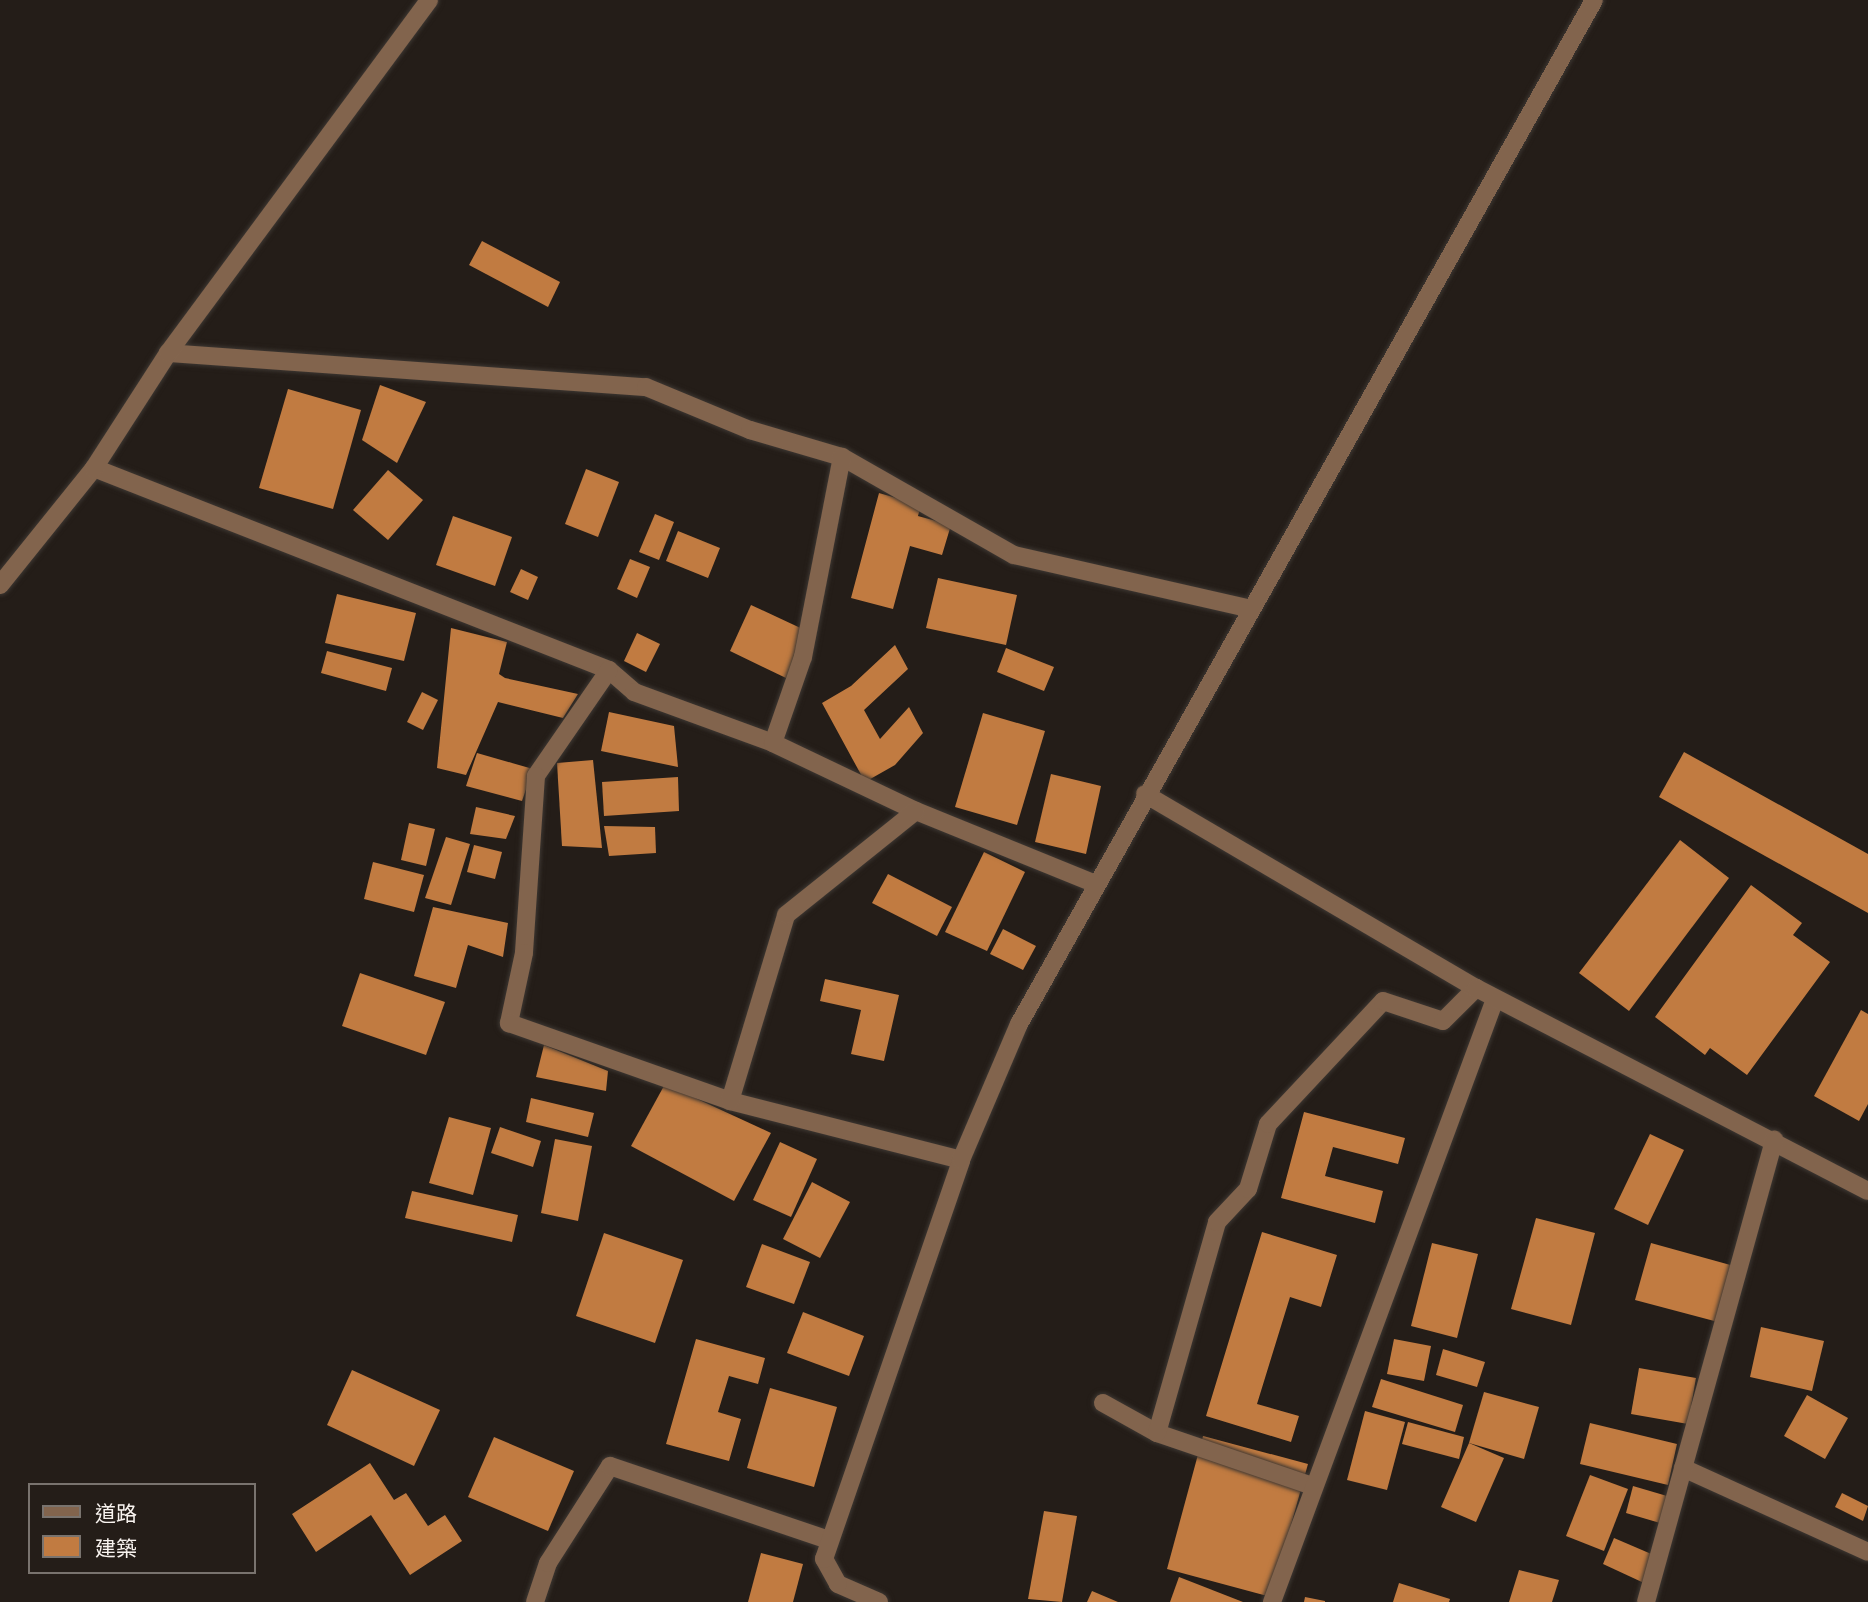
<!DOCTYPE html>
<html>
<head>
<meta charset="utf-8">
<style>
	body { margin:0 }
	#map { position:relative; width:1868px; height:1602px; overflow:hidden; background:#241d18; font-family:Arial,"Noto Sans TC",sans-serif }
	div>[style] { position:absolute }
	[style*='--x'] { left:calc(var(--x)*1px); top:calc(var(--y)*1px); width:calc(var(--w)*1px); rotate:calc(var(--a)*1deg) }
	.building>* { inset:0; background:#c17b41 }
	.roads { filter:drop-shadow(0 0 2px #3d3732) drop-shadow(0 0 2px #3d3732) }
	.service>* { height:18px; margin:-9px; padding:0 9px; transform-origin:9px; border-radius:9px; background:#82644d }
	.minor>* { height:18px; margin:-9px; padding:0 9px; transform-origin:9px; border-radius:9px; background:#82644d }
	.tertiary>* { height:18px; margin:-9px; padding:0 9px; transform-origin:9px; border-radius:9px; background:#82644d }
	span { translate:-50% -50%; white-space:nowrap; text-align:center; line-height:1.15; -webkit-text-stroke:6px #241d18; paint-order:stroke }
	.legend { position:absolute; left:28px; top:1483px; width:228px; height:91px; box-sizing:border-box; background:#241d18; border:2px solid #79736e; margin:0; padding:9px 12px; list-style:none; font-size:21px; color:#f8f3ef }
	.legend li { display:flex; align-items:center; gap:14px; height:35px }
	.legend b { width:35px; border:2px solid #79736e }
</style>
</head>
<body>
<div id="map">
	<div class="building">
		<div style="clip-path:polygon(482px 241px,560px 282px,548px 307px,469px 265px)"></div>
		<div style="clip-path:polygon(380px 385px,426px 402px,397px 463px,362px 440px)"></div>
		<div style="clip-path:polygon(288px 389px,361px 410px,333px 509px,259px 488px)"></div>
		<div style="clip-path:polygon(586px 469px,619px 482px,598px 537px,565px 524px)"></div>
		<div style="clip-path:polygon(388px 470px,423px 500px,388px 540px,353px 510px)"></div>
		<div style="clip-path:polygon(879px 493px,921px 505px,918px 516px,951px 525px,942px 555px,910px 546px,893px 609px,851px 598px)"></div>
		<div style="clip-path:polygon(655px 514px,674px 522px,659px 560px,639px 552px)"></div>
		<div style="clip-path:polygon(453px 516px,512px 537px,495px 586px,436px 565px)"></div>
		<div style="clip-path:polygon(678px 531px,720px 548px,708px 578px,666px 561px)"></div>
		<div style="clip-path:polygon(630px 559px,650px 567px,637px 598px,617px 589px)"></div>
		<div style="clip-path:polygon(521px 569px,538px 577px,528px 600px,510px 592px)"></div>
		<div style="clip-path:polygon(938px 578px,1017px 595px,1006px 645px,926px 628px)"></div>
		<div style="clip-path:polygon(337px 594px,416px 613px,404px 661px,325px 643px)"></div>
		<div style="clip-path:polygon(751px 605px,809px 632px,786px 678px,730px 651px)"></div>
		<div style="clip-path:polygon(451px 628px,507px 642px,499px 674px,505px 678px,578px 694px,563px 718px,498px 702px,466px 775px,437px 768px)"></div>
		<div style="clip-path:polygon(637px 633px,660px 644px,646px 672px,624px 661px)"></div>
		<div style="clip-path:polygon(895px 645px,908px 669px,864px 710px,880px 739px,909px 707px,923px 733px,895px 765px,865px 782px,822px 703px,851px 686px)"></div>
		<div style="clip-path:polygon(1006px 648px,1054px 667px,1044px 691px,997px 672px)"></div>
		<div style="clip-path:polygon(327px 651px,392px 668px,386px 691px,321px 673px)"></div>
		<div style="clip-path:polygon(422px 692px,438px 700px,423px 730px,407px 722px)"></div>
		<div style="clip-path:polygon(609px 712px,674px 726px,678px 767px,601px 751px)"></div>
		<div style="clip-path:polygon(983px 713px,1045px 731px,1017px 825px,955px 807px)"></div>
		<div style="clip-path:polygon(1684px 752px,1868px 854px,1868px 913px,1659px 797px)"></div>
		<div style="clip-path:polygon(477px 753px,533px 769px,522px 801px,466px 786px)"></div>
		<div style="clip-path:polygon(593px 760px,602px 848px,562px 846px,557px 763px)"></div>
		<div style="clip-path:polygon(1051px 774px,1101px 786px,1086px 854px,1035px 842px)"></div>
		<div style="clip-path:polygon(678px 777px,679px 811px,604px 816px,602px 782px)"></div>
		<div style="clip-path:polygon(476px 807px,515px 816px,506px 839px,470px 834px)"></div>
		<div style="clip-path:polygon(409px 823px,435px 829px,426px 866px,401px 860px)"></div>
		<div style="clip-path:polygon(604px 826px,655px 827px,656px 853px,609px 856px)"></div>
		<div style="clip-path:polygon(446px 837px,470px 844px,451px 905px,425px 898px)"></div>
		<div style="clip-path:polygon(1680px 840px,1729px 878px,1629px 1011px,1579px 973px)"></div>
		<div style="clip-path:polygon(474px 845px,502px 852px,495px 879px,467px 872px)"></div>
		<div style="clip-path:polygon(984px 852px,1025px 872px,987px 951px,945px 932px)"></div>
		<div style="clip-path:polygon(373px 862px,424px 875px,414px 912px,364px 899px)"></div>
		<div style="clip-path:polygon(888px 874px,952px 907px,937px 936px,872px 903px)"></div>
		<div style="clip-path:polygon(1751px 885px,1802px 923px,1793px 935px,1830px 962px,1747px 1075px,1710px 1048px,1705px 1055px,1655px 1017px)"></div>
		<div style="clip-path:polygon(433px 907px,508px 923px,503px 957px,468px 945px,456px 988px,414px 976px)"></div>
		<div style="clip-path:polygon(1003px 929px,1036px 946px,1023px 970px,990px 954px)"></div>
		<div style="clip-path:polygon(360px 973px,445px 1002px,426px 1055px,342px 1026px)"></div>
		<div style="clip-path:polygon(825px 979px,899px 995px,884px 1061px,851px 1054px,861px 1010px,820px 1001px)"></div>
		<div style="clip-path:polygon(1861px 1010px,1868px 1014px,1868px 1104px,1859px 1121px,1814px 1096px)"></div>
		<div style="clip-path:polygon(544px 1045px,608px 1071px,606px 1091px,536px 1077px)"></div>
		<div style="clip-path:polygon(665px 1084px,771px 1133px,734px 1201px,631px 1146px)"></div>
		<div style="clip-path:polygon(531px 1098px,594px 1113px,588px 1137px,526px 1122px)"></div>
		<div style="clip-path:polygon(1304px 1112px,1405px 1138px,1398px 1164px,1333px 1147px,1325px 1176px,1383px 1191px,1375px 1223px,1281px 1198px)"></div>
		<div style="clip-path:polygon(449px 1117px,491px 1128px,473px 1195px,429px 1183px)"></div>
		<div style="clip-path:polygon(500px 1127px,541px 1141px,533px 1167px,491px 1153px)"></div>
		<div style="clip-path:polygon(1650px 1134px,1684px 1150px,1648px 1225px,1614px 1209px)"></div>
		<div style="clip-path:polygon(555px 1139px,592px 1146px,578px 1221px,541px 1213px)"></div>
		<div style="clip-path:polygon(780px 1142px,817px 1159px,791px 1217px,753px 1200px)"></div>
		<div style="clip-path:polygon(812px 1182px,850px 1202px,820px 1258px,783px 1239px)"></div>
		<div style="clip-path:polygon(412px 1191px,518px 1215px,512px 1242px,405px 1218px)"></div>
		<div style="clip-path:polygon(1536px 1218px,1595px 1233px,1571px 1325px,1511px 1309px)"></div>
		<div style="clip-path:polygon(1262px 1232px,1337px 1255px,1321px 1307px,1290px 1297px,1257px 1404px,1299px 1416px,1291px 1442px,1206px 1416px)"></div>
		<div style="clip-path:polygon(604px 1233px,683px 1260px,655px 1343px,576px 1316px)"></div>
		<div style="clip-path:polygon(1432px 1243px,1478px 1254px,1457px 1338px,1411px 1326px)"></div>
		<div style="clip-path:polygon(1651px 1243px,1734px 1266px,1718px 1322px,1635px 1300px)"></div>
		<div style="clip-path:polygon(762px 1244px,810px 1262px,794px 1304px,746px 1287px)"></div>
		<div style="clip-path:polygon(803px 1312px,864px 1336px,849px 1376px,787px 1353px)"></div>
		<div style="clip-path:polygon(1761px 1327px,1824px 1341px,1812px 1391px,1750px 1377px)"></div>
		<div style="clip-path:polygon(696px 1339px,765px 1358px,758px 1384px,729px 1376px,718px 1412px,741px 1419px,729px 1461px,666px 1444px)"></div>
		<div style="clip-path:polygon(1394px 1339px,1431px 1346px,1424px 1381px,1387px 1374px)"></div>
		<div style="clip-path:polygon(1443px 1349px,1485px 1362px,1477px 1387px,1436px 1375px)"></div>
		<div style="clip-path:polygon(1639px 1368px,1696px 1378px,1688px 1424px,1631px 1414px)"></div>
		<div style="clip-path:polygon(352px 1370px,440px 1410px,414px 1466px,327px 1425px)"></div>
		<div style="clip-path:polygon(1381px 1379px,1463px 1405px,1455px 1432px,1372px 1407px)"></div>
		<div style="clip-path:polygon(770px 1388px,837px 1407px,814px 1487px,747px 1468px)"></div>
		<div style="clip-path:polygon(1484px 1392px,1539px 1407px,1524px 1459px,1469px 1443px)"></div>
		<div style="clip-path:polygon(1807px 1395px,1848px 1418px,1825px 1459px,1784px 1436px)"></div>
		<div style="clip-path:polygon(1365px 1411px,1405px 1422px,1387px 1490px,1347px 1480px)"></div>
		<div style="clip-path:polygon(1408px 1422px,1464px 1437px,1459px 1459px,1402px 1444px)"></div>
		<div style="clip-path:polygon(1590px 1423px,1677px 1444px,1668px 1485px,1580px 1464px)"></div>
		<div style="clip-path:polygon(1203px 1436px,1308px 1464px,1271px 1597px,1167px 1569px)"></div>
		<div style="clip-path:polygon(494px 1437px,574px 1471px,548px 1531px,468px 1497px)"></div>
		<div style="clip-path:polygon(1469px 1443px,1504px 1458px,1476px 1522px,1441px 1507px)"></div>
		<div style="clip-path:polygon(370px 1463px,394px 1500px,406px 1493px,428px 1526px,445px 1515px,462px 1541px,410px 1575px,371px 1515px,316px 1552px,292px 1514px)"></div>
		<div style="clip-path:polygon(1590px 1475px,1628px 1489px,1604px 1551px,1566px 1536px)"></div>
		<div style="clip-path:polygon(1633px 1486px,1667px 1496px,1660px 1523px,1626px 1513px)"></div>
		<div style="clip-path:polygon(1842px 1493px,1868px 1506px,1863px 1521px,1835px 1507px)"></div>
		<div style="clip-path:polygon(1044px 1511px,1077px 1516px,1062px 1602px,1028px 1599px)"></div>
		<div style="clip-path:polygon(1614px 1538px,1656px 1556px,1644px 1583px,1603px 1564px)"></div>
		<div style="clip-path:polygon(761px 1553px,803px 1564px,793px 1602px,748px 1602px)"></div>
		<div style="clip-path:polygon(1519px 1570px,1559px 1580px,1552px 1602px,1509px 1602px)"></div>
		<div style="clip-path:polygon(1179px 1577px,1243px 1602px,1170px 1602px)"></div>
		<div style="clip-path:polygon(1399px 1583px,1450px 1599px,1449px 1602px,1393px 1602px)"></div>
		<div style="clip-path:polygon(1092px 1591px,1118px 1602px,1087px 1602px)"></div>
		<div style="clip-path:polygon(1305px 1597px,1325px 1601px,1325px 1602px,1304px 1602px)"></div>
	</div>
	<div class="roads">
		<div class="service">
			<div style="--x:168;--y:353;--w:479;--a:4.1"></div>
			<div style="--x:646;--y:387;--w:113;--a:22.5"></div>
			<div style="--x:750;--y:430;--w:96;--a:16.4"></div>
			<div style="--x:842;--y:457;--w:198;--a:29.7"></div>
			<div style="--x:1014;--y:555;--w:239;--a:12.8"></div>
			<div style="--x:94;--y:468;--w:553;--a:21.42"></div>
			<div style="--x:609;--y:670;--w:33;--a:41"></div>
			<div style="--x:634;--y:692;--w:148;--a:20.1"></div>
			<div style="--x:773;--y:743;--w:158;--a:25.4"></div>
			<div style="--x:916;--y:811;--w:191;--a:22.1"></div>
			<div style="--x:0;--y:585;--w:150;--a:-51.2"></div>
			<div style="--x:94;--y:468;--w:137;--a:-57.2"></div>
			<div style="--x:168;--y:353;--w:439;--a:-53.5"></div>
			<div style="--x:609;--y:670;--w:129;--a:124.6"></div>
			<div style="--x:536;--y:776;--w:177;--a:93.9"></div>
			<div style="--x:524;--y:953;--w:72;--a:102.1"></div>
			<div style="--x:509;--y:1023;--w:234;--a:19.4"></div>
			<div style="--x:730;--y:1101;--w:238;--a:14.3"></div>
			<div style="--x:773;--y:743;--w:91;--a:-70.8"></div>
			<div style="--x:803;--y:657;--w:204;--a:-79"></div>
			<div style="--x:730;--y:1101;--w:194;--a:-73.2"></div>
			<div style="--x:786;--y:915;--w:166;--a:-38.7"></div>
			<div style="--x:1103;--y:1403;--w:62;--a:29.1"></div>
			<div style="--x:1157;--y:1433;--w:165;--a:18.8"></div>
			<div style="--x:1157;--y:1433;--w:219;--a:-74.1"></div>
			<div style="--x:1217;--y:1222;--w:45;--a:-46.8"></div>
			<div style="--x:1248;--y:1189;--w:68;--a:-72.9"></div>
			<div style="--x:1268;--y:1124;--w:168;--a:-46.9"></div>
			<div style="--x:1383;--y:1001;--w:63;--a:18.4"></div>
			<div style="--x:1443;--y:1021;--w:47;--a:-45"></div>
			<div style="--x:1683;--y:1468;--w:203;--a:24.4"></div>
			<div style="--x:535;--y:1602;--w:41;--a:-71.6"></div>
			<div style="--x:548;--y:1563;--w:115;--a:-57.4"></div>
			<div style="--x:610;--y:1466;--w:230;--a:18.7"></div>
			<div style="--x:1272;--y:1602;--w:643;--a:-69.7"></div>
		</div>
		<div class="minor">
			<div style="--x:1145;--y:794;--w:384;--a:30.4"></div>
			<div style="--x:1476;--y:988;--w:441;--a:27.4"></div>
			<div style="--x:1646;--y:1602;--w:480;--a:-74.5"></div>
		</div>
		<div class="tertiary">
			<div style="--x:879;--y:1602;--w:45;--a:-156.3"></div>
			<div style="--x:838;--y:1584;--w:29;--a:-119"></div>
			<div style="--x:824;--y:1559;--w:422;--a:-71"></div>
			<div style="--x:961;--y:1160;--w:148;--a:-66.9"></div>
			<div style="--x:1019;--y:1024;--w:1174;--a:-60.68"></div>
		</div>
	</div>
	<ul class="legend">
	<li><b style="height:9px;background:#82644d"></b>道路</li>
	<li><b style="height:19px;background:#c17b41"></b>建築</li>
	</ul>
</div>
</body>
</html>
